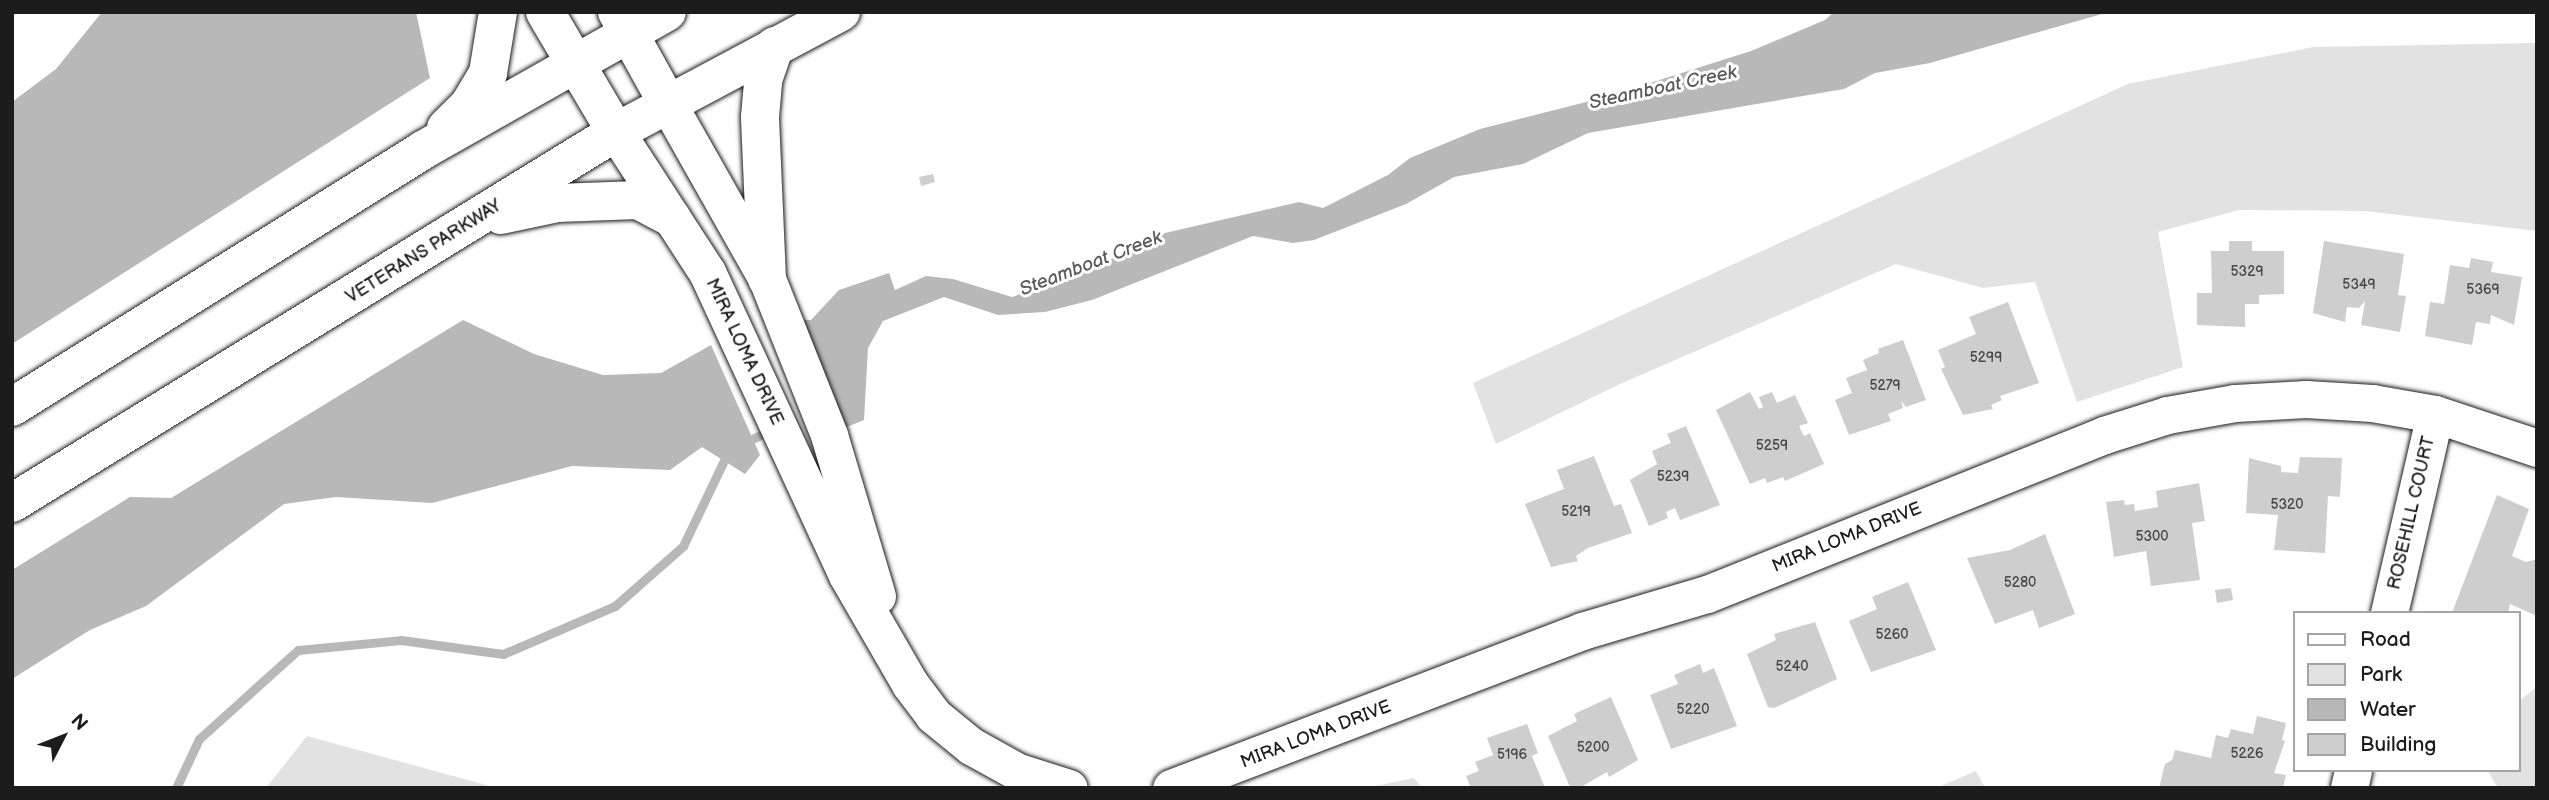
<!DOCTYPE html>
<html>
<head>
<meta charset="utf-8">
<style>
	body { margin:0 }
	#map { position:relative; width:2549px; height:800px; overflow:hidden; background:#fff; font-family:"Balsamiq Sans",sans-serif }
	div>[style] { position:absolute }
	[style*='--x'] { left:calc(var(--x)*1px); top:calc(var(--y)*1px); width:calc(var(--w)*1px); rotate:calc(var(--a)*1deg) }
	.green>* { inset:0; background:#e2e2e2 }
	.water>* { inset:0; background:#b8b8b8 }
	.stream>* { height:9px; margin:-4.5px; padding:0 4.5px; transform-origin:4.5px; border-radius:4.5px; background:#b8b8b8 }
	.building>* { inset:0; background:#cecece }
	.roads { filter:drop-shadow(0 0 2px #1c1c1c) drop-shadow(0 0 2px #1c1c1c) }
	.minor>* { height:37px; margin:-18.5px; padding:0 18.5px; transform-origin:18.5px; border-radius:18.5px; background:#fff }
	.major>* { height:38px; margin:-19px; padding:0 19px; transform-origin:19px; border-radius:19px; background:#fff }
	span { translate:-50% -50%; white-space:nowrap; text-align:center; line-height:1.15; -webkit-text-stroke:6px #fff; paint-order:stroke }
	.number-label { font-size:14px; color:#484848 }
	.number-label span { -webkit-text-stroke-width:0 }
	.street-label { font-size:18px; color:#1c1c1c }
	.water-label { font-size:19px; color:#5a5a5a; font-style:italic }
	.frame { position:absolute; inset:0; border:14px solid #1c1c1c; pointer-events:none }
	.legend { position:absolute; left:2293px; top:611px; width:228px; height:161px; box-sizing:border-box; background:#fff; border:2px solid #a4a4a4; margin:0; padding:9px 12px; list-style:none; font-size:21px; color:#1c1c1c }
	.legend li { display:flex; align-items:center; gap:14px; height:35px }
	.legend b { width:35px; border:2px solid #a4a4a4 }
	.north { position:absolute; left:28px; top:702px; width:70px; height:70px; -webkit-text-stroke:5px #fff; paint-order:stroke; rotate:48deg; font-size:19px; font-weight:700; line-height:28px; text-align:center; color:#1c1c1c }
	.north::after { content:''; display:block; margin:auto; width:24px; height:32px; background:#1c1c1c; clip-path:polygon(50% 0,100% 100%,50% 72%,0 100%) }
</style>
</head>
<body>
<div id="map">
	<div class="green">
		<div style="clip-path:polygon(2537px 43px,2537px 231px,2365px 211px,2239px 210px,2158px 232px,2183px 367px,2077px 402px,2035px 282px,1983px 288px,1896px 264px,1620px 384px,1496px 444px,1473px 383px,2128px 84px,2313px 47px)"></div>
		<div style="clip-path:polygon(2537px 687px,2537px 788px,2498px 788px,2487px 770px,2519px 770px,2519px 701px)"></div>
		<div style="clip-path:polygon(307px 736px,497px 788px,266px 788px)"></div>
		<div style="clip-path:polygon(1976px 771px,1985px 788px,1936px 788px)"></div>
		<div style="clip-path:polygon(1414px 778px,1422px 788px,1365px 788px)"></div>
	</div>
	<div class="water">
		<div style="clip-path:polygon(102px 12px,416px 12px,430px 78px,12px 344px,12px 102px,56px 69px)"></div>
		<div style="clip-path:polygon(1834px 12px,2109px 12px,1930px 63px,1875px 73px,1844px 89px,1588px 133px,1523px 164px,1454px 177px,1406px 204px,1314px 240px,1293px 243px,1253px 236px,1092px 300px,1045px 312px,998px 315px,944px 297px,883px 321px,868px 348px,864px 420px,819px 438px,768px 318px,811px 320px,839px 290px,889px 273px,895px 290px,926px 276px,953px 279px,1012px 297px,1084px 272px,1165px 233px,1299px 202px,1323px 208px,1388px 175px,1410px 158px,1480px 129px,1606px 97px,1751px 51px,1825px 20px)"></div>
		<div style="clip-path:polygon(463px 320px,534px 354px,603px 375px,661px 373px,711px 345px,760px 455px,745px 474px,702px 447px,670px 470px,572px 466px,432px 503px,336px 497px,284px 504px,146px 606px,90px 630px,12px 679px,12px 570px,130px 497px,171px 498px)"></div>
	</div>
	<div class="stream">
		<div style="--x:744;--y:443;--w:32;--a:-26"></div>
		<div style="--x:176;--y:788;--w:54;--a:-64.9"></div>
		<div style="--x:199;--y:739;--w:133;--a:-42"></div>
		<div style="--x:298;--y:650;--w:103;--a:-5.5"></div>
		<div style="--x:401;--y:640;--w:103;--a:7.8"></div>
		<div style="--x:503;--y:654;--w:122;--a:-23.2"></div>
		<div style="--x:615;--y:606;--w:91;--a:-41.4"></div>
		<div style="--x:683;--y:546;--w:106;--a:-64.4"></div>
	</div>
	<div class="building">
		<div style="clip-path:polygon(933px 174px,935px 182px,921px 186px,919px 177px)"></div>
		<div style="clip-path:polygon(2229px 241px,2252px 241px,2252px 251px,2284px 251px,2284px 294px,2259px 295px,2259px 304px,2245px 304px,2245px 327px,2197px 325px,2197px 293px,2212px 293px,2211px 251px,2229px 251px)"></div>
		<div style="clip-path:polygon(2324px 241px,2404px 254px,2398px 295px,2406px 296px,2400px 332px,2361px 325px,2365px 301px,2359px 308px,2347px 307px,2345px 322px,2313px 313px)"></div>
		<div style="clip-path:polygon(2471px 258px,2493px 262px,2491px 272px,2522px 277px,2514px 325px,2491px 315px,2490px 324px,2476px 322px,2472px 345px,2425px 336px,2430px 302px,2444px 304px,2450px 265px,2469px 268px)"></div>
		<div style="clip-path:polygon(2008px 302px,2039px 383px,2000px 396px,2002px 400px,1991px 405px,1993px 409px,1963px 415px,1941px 369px,1945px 367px,1938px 350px,1976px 334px,1969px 317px)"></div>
		<div style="clip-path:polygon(1903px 340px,1926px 400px,1906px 407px,1901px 401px,1903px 408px,1888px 414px,1891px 421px,1849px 435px,1835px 400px,1852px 393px,1846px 378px,1867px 370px,1863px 360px,1879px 353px,1878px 349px)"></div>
		<div style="clip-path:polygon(1750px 392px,1759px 409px,1763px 407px,1759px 397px,1772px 392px,1777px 403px,1795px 395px,1808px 423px,1799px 426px,1804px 436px,1810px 433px,1824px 464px,1785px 481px,1783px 477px,1767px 483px,1765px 478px,1750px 484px,1716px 410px)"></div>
		<div style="clip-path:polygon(1686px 426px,1720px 505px,1680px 520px,1675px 508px,1666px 512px,1668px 518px,1649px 526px,1630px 480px,1657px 464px,1652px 451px,1671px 443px,1667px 434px)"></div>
		<div style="clip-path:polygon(1594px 456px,1614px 506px,1621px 504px,1632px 533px,1588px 548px,1576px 556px,1578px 561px,1551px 567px,1525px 504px,1564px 489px,1557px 470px)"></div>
		<div style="clip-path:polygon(2300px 457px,2342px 458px,2340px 497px,2328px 496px,2325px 553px,2274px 550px,2278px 515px,2246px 513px,2249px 458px,2281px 466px,2281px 472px,2298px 473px)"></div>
		<div style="clip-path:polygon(2199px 483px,2205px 521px,2192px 523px,2200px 580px,2151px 586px,2146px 551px,2114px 557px,2106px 502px,2124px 500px,2125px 505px,2134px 504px,2135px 511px,2158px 507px,2156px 491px)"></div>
		<div style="clip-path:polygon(2497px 495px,2529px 509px,2512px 556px,2526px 562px,2537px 559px,2537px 616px,2510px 604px,2508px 613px,2452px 613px)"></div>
		<div style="clip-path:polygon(2045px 534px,2075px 614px,2039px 628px,2033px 610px,1995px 624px,1967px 558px,2010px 550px)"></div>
		<div style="clip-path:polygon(1908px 582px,1936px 650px,1871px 672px,1849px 621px,1877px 609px,1872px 597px)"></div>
		<div style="clip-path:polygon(2231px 588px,2233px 600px,2217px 603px,2215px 590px)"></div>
		<div style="clip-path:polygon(1815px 622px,1837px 679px,1774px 708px,1768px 707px,1747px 654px,1776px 640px,1774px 634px)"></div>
		<div style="clip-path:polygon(1700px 664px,1703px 673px,1714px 668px,1737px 726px,1671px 749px,1650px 695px,1678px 684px,1674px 675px)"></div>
		<div style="clip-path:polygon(1611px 697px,1638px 760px,1609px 777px,1607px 772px,1579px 788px,1570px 787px,1548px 736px,1577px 721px,1574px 714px)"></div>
		<div style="clip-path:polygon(2257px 716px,2286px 723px,2282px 740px,2285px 741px,2274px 773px,2286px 775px,2283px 788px,2159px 788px,2165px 764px,2172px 760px,2175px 750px,2211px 758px,2216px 735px,2228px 738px,2231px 729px,2253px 734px)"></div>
		<div style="clip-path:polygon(1527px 724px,1538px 753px,1532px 756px,1545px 788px,1471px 788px,1466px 776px,1479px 771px,1475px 762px,1493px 755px,1487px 738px)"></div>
	</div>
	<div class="roads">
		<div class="minor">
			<div style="--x:668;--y:104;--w:201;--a:60.5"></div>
			<div style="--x:767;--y:279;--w:168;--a:68.3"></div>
			<div style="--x:829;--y:435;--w:168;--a:73.4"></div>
			<div style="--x:616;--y:132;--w:167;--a:57"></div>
			<div style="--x:707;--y:272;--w:334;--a:65.2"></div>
			<div style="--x:847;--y:575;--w:126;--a:60"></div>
			<div style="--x:910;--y:684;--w:39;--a:53"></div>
			<div style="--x:933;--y:715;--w:49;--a:39.2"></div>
			<div style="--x:971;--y:746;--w:54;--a:29"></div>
			<div style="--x:1018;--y:772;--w:53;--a:17.4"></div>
			<div style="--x:2389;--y:613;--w:204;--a:-77"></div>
			<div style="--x:1171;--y:788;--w:440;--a:-20.9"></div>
			<div style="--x:1582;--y:631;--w:130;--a:-16.5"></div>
			<div style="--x:1707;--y:594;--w:428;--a:-21.8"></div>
			<div style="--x:2104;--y:435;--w:66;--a:-17.6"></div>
			<div style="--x:2167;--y:415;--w:69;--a:-10"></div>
			<div style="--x:2235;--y:403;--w:71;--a:-3.2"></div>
			<div style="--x:2306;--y:399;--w:66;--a:3.5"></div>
			<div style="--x:2372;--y:403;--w:64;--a:9.9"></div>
			<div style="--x:2435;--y:414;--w:108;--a:18.4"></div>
			<div style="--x:2349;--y:788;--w:18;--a:-77"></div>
		</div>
		<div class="major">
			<div style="--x:545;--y:12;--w:139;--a:59.4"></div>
			<div style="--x:617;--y:12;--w:105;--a:61"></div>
			<div style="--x:446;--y:128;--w:33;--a:-45"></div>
			<div style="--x:469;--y:105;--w:37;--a:-59"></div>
			<div style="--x:488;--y:73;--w:62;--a:-80.7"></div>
			<div style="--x:501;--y:215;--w:57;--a:-12.1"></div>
			<div style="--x:557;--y:203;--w:81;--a:-2.1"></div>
			<div style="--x:638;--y:200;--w:38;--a:28"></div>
			<div style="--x:767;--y:279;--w:162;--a:-92.5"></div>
			<div style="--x:760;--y:117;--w:37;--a:-85"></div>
			<div style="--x:763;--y:80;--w:36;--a:-71"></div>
			<div style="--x:12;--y:407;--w:485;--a:-32"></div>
			<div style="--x:423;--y:150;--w:280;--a:-29.5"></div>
			<div style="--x:12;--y:503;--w:709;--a:-31.56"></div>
			<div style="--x:616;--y:132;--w:255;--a:-28.1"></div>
		</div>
	</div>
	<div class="number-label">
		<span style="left:2247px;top:272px">5329</span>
		<span style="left:2359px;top:285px">5349</span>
		<span style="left:2483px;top:290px">5369</span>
		<span style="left:1986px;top:358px">5299</span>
		<span style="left:1885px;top:386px">5279</span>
		<span style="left:1772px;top:446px">5259</span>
		<span style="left:1673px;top:477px">5239</span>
		<span style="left:2287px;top:505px">5320</span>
		<span style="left:1576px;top:512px">5219</span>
		<span style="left:2152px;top:537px">5300</span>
		<span style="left:2020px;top:583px">5280</span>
		<span style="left:1892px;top:635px">5260</span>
		<span style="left:1792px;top:667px">5240</span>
		<span style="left:1693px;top:710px">5220</span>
		<span style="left:1593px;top:748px">5200</span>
		<span style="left:2247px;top:754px">5226</span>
		<span style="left:1512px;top:755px">5196</span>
	</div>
	<div class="street-label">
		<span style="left:424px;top:252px;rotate:-32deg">VETERANS PARKWAY</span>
		<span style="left:744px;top:352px;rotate:65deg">MIRA LOMA DRIVE</span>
		<span style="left:2412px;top:513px;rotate:-77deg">ROSEHILL COURT</span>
		<span style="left:1847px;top:538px;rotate:-22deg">MIRA LOMA DRIVE</span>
		<span style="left:1316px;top:735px;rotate:-21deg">MIRA LOMA DRIVE</span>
	</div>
	<div class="water-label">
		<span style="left:1663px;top:88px;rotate:-12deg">Steamboat Creek</span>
		<span style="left:1091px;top:264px;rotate:-21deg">Steamboat Creek</span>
	</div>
	<div class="frame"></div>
	<ul class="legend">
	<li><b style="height:9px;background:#fff"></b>Road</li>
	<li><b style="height:19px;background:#e2e2e2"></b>Park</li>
	<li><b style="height:19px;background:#b8b8b8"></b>Water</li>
	<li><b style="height:19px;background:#cecece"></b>Building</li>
	</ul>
	<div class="north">N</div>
</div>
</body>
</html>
